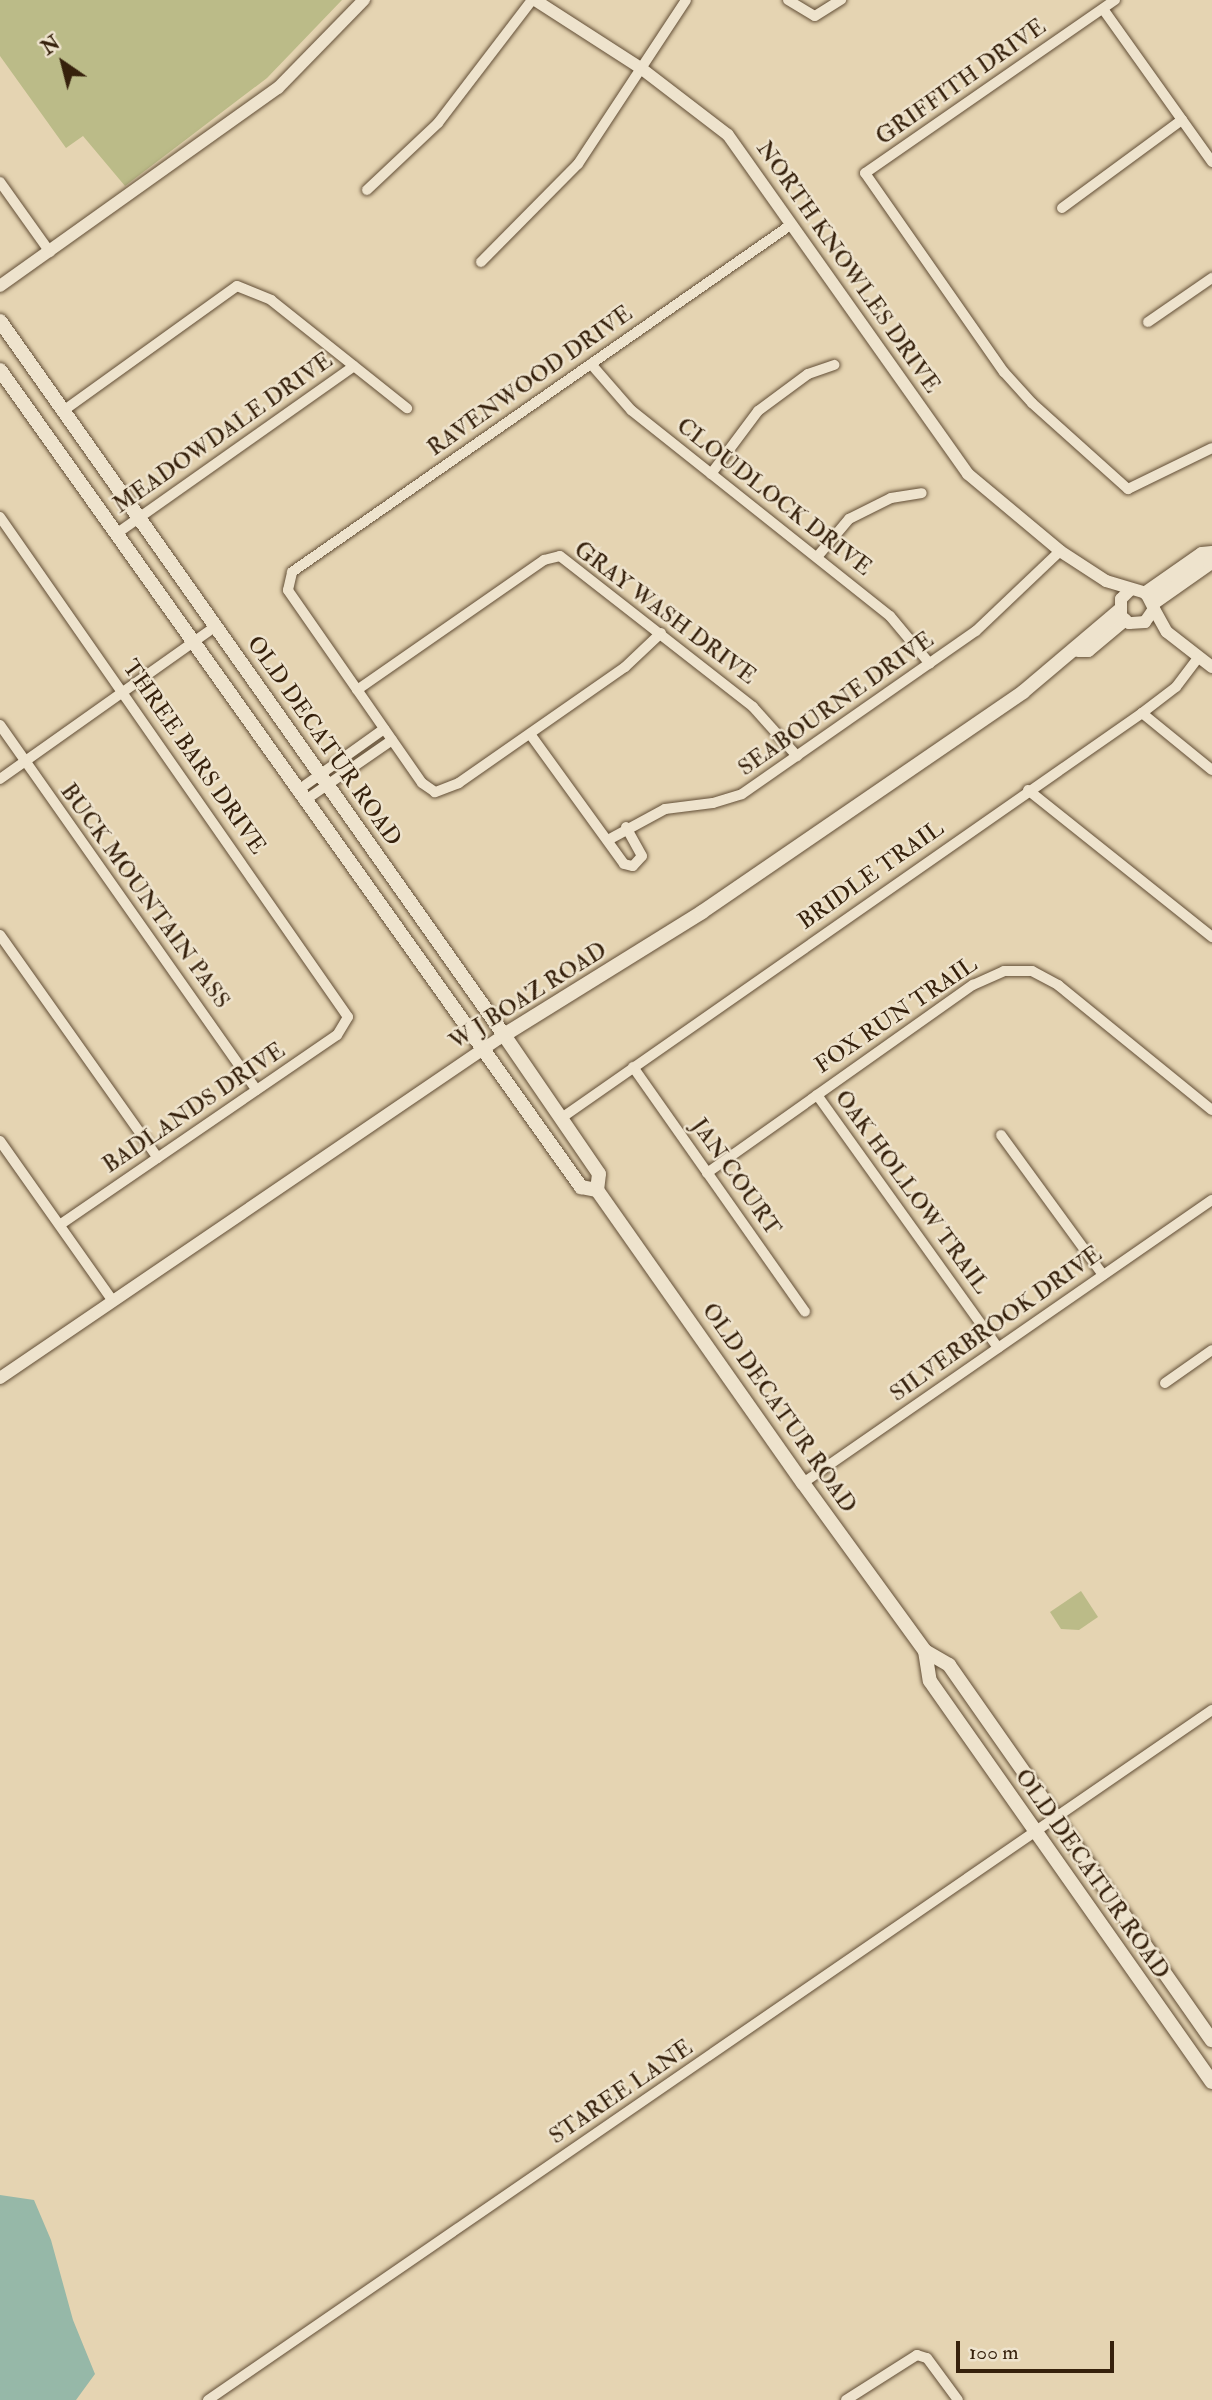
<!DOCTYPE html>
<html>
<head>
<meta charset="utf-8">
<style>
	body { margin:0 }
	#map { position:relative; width:1212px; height:2400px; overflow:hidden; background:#e5d4b2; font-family:"IM FELL Double Pica",serif }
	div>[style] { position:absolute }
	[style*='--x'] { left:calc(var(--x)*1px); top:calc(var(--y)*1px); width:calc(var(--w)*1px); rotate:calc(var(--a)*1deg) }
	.green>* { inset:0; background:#bb8 }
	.water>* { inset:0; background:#96b8a8 }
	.roads { filter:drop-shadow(0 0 2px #624e36) drop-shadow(0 0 2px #624e36) }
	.minor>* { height:10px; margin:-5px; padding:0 5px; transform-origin:5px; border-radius:5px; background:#eee3cd }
	.tertiary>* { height:12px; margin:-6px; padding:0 6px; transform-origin:6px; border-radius:6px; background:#eee3cd }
	.secondary>* { height:14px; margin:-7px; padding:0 7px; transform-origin:7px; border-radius:7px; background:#eee3cd }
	span { translate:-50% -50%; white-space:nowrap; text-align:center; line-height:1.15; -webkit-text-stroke:5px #eee3cd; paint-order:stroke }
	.street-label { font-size:23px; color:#36210c }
	.north { position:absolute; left:28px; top:28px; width:70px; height:70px; -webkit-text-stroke:5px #eee3cd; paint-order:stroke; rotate:325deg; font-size:19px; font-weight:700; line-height:28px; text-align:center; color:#36210c }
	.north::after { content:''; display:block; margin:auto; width:24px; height:32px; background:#36210c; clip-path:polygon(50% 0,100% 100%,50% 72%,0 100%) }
	.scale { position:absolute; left:956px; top:2341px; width:158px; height:32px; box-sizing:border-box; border:4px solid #36210c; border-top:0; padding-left:9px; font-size:21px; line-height:24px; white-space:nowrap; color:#36210c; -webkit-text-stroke:5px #eee3cd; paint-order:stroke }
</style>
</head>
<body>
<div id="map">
	<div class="green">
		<div style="clip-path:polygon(0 0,342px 0,267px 78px,125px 186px,83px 136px,66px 148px,0 56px)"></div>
		<div style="clip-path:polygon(1081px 1591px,1098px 1617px,1079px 1630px,1061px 1629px,1050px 1612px)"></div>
	</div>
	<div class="water">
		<div style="clip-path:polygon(0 2195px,34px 2200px,51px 2240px,73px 2320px,95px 2374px,76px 2400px,0 2400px)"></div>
	</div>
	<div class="roads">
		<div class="minor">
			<div style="--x:788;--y:0;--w:31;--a:31"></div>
			<div style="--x:815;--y:16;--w:31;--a:-32"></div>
			<div style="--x:1115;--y:0;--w:304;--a:145.3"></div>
			<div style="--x:865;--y:173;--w:243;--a:55.1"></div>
			<div style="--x:1004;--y:372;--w:42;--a:47.9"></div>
			<div style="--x:1032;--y:403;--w:129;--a:41.9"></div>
			<div style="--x:1128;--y:489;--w:93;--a:-26"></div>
			<div style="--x:1103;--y:9;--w:188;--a:54.5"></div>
			<div style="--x:0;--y:182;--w:86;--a:54.5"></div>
			<div style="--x:367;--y:190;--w:98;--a:-43.3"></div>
			<div style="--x:438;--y:123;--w:155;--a:-52.6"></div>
			<div style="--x:1062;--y:208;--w:149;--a:-36.3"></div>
			<div style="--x:481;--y:262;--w:138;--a:-45.3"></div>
			<div style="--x:578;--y:164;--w:196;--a:-56.6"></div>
			<div style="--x:1148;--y:322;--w:78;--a:-34.5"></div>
			<div style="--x:591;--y:364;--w:61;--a:49"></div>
			<div style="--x:631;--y:410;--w:331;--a:38.5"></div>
			<div style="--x:890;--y:616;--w:62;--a:50.2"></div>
			<div style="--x:63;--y:411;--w:214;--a:-35.7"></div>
			<div style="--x:237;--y:286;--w:37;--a:22"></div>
			<div style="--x:271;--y:300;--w:174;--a:38.5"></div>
			<div style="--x:711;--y:474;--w:79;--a:-53.3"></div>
			<div style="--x:758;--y:411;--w:62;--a:-36.5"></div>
			<div style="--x:808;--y:374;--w:28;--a:-19"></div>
			<div style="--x:0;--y:517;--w:609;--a:55.16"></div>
			<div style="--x:348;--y:1017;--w:21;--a:121"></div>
			<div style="--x:337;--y:1035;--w:336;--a:145.6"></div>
			<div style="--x:116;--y:534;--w:291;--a:-35.2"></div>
			<div style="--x:817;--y:557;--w:50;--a:-49.9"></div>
			<div style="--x:849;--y:519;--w:47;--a:-26.6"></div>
			<div style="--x:891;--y:498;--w:31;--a:-9"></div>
			<div style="--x:661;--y:633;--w:50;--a:136.6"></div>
			<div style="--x:625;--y:667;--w:203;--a:145.1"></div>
			<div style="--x:459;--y:783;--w:26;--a:159"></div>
			<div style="--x:435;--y:792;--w:16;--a:-145"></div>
			<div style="--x:422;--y:783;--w:235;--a:-124.8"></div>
			<div style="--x:288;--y:590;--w:18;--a:-77"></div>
			<div style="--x:292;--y:572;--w:609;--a:-34.84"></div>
			<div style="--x:357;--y:690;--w:228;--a:-34.8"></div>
			<div style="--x:544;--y:560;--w:16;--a:-14"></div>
			<div style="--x:560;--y:556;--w:245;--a:38"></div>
			<div style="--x:753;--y:707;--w:66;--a:48.1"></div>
			<div style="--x:1142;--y:713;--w:90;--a:39.2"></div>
			<div style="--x:0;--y:725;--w:446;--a:54.9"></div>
			<div style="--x:530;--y:734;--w:160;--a:54.1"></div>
			<div style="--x:624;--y:864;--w:9;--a:13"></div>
			<div style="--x:633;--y:866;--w:13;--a:-48"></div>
			<div style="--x:642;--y:856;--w:33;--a:-119"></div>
			<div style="--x:0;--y:779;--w:263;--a:-35.3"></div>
			<div style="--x:1028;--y:790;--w:236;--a:38.6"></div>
			<div style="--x:297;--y:791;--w:107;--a:-35.5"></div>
			<div style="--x:304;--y:801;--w:107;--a:-34.7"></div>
			<div style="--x:608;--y:840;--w:65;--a:-28.5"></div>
			<div style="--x:665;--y:809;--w:48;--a:-7.1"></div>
			<div style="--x:713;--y:803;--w:30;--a:-17"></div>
			<div style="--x:742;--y:794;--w:285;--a:-34.9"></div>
			<div style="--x:976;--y:631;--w:116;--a:-43.6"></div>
			<div style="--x:0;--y:935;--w:273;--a:54.7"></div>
			<div style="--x:633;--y:1067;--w:299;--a:54.9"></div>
			<div style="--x:817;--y:1095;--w:311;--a:54.4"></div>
			<div style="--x:560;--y:1119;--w:710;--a:-34.9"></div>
			<div style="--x:1142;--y:713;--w:43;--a:-37.4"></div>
			<div style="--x:1176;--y:687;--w:38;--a:-53"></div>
			<div style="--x:1001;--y:1135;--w:173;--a:53.9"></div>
			<div style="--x:0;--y:1141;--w:196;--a:54.8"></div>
			<div style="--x:707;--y:1173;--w:326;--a:-35.3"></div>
			<div style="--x:973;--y:985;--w:34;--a:-24"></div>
			<div style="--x:1004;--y:971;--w:28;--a:0"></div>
			<div style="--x:1032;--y:971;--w:30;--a:28"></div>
			<div style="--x:1058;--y:985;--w:198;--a:39.1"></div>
			<div style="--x:1165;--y:1383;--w:57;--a:-35.1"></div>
			<div style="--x:803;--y:1483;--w:497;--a:-34.7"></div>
			<div style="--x:208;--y:2400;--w:1218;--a:-34.5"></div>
			<div style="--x:846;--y:2400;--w:84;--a:-32.4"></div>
			<div style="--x:917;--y:2355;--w:10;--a:17"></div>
			<div style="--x:927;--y:2358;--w:52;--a:53.6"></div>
		</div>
		<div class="tertiary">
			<div style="--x:535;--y:0;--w:127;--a:32.8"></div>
			<div style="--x:642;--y:69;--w:108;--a:37.5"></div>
			<div style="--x:728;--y:135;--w:415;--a:54.7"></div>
			<div style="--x:968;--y:474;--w:120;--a:39.9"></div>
			<div style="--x:1060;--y:551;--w:55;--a:33.1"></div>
			<div style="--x:1106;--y:581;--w:42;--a:16.7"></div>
			<div style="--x:1146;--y:593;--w:18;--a:63"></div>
			<div style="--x:1154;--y:609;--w:16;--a:125"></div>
			<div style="--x:1145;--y:622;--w:16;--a:176"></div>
			<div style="--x:1129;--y:623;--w:11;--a:-139"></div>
			<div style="--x:1121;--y:616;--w:17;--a:-90"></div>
			<div style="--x:1121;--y:599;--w:11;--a:-45"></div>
			<div style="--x:0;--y:286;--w:341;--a:-35.5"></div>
			<div style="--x:278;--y:88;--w:123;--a:-45.7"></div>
			<div style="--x:1154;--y:609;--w:26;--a:61"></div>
			<div style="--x:1167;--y:632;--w:57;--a:37.9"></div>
			<div style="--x:0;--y:1378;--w:610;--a:-34.24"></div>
		</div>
		<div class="secondary">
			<div style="--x:0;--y:321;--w:874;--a:54.78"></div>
			<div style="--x:504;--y:1035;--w:168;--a:55.6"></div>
			<div style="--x:599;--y:1174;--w:16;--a:97"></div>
			<div style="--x:597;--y:1190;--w:358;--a:54.9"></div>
			<div style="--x:803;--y:1483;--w:208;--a:54"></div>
			<div style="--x:925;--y:1651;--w:28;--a:30"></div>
			<div style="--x:949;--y:1665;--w:458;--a:55"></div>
			<div style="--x:0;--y:370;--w:1003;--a:54.58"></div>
			<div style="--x:581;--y:1187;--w:16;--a:11"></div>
			<div style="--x:1146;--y:593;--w:68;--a:-34.9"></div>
			<div style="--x:1202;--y:554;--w:10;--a:-6"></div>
			<div style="--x:1153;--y:603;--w:70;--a:-35.1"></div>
			<div style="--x:1210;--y:563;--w:7;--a:-74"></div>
			<div style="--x:1078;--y:650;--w:10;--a:0"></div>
			<div style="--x:1088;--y:650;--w:47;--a:-39.8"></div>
			<div style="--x:504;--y:1035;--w:233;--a:-31.8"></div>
			<div style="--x:702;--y:912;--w:389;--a:-34.4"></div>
			<div style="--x:1023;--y:692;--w:126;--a:-40.2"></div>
			<div style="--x:925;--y:1651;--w:30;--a:81"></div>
			<div style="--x:930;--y:1681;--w:490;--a:54.9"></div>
		</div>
	</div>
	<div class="street-label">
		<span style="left:961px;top:82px;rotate:-35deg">GRIFFITH DRIVE</span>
		<span style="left:848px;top:267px;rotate:55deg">NORTH KNOWLES DRIVE</span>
		<span style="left:530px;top:381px;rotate:-35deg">RAVENWOOD DRIVE</span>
		<span style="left:223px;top:433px;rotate:-35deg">MEADOWDALE DRIVE</span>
		<span style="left:774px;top:497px;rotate:38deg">CLOUDLOCK DRIVE</span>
		<span style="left:665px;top:613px;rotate:37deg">GRAY WASH DRIVE</span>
		<span style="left:836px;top:704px;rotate:-35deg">SEABOURNE DRIVE</span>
		<span style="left:324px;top:741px;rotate:55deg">OLD DECATUR ROAD</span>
		<span style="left:194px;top:757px;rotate:55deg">THREE BARS DRIVE</span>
		<span style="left:871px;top:875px;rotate:-35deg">BRIDLE TRAIL</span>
		<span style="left:145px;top:896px;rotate:54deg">BUCK MOUNTAIN PASS</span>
		<span style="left:528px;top:996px;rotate:-32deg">W J BOAZ ROAD</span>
		<span style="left:896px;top:1015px;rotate:-34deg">FOX RUN TRAIL</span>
		<span style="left:194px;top:1108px;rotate:-34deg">BADLANDS DRIVE</span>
		<span style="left:736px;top:1177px;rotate:55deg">JAN COURT</span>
		<span style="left:912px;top:1192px;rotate:54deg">OAK HOLLOW TRAIL</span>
		<span style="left:996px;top:1324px;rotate:-35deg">SILVERBROOK DRIVE</span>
		<span style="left:779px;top:1408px;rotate:55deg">OLD DECATUR ROAD</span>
		<span style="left:1092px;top:1874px;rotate:55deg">OLD DECATUR ROAD</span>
		<span style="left:621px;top:2092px;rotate:-34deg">STAREE LANE</span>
	</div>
	<div class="north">N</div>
	<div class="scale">100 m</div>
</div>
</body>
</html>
